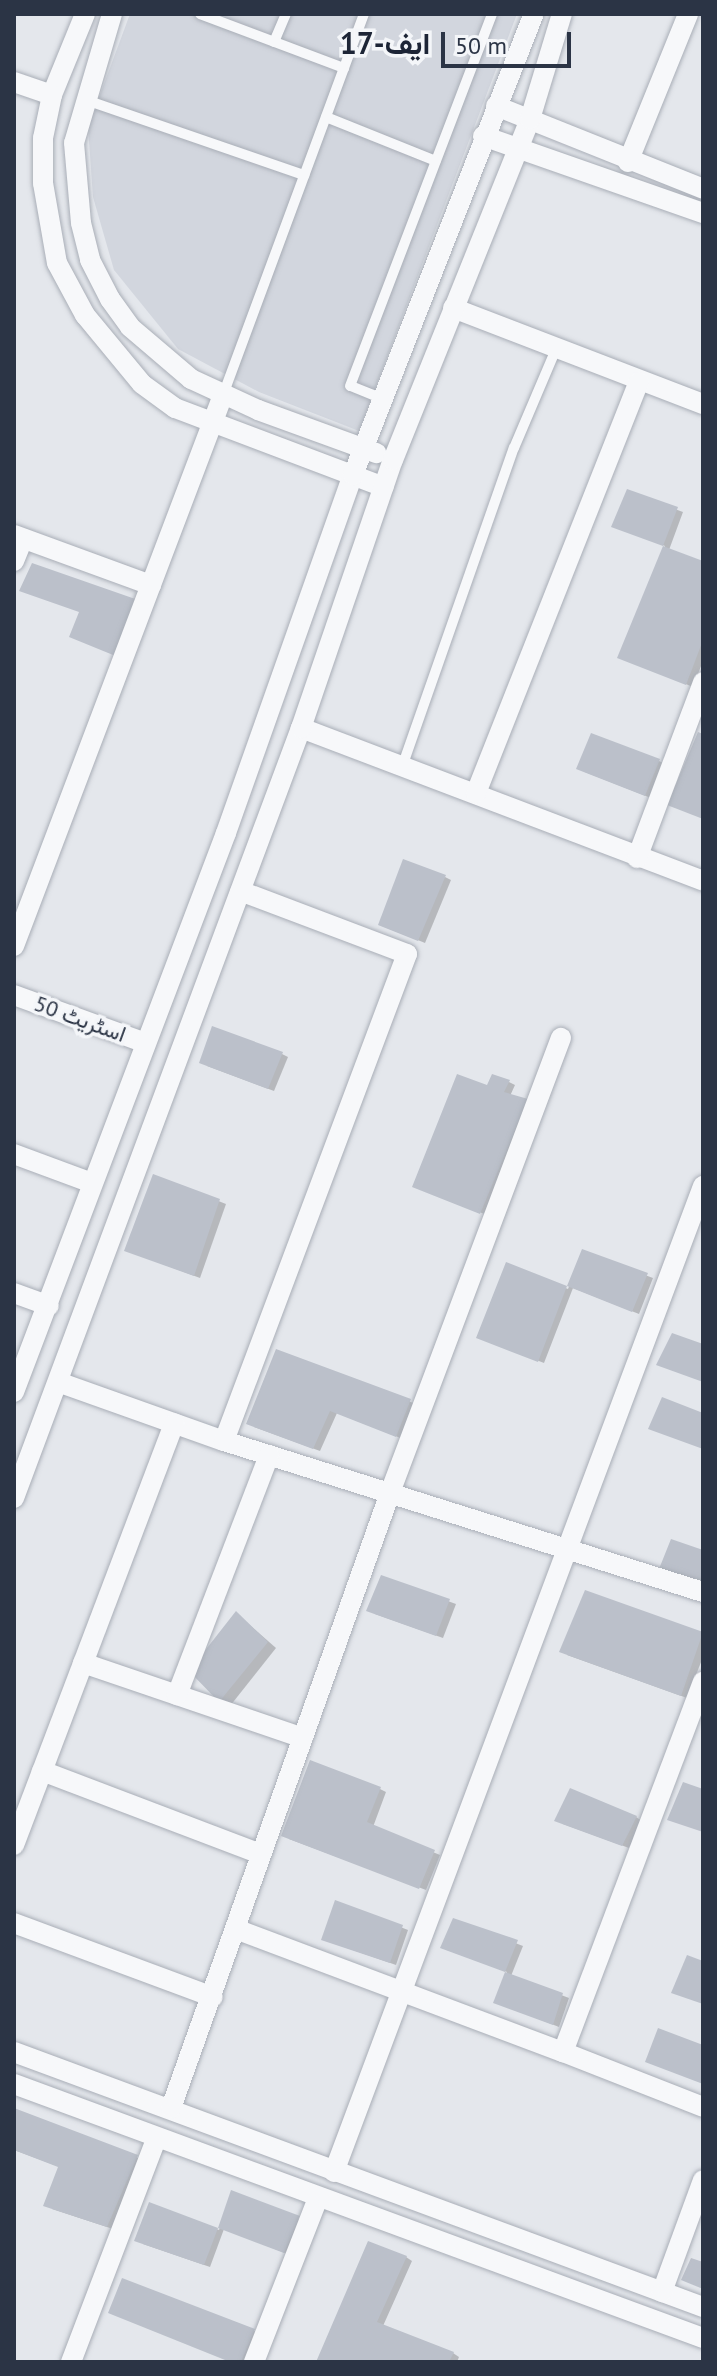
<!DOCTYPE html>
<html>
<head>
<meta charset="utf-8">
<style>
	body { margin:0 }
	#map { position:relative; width:717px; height:2376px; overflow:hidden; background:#e4e7ec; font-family:"PT Sans",Vazirmatn,sans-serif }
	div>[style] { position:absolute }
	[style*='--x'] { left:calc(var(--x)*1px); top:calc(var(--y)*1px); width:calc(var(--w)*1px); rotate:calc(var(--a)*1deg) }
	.built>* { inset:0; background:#d2d6de }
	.shadow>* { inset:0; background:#0003 }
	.building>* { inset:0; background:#bbc0ca }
	.roads { filter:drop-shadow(0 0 2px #a9aeb7) drop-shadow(0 0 2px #a9aeb7) }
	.lane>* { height:10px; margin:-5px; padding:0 5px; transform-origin:5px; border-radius:5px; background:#f7f8fa }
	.street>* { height:20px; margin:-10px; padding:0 10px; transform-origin:10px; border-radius:10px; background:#f7f8fa }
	span { translate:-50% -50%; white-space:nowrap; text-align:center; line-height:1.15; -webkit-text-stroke:7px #f4f6f9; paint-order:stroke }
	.street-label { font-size:22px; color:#2b3445 }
	.district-label { font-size:30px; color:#1d2536; font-weight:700 }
	.frame { position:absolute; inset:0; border:16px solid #2b3445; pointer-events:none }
	.scale { position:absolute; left:441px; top:32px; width:130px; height:36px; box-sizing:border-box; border:4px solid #2b3445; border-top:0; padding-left:10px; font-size:24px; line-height:28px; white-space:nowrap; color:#2b3445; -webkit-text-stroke:6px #f4f6f9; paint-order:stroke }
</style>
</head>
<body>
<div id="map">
	<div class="built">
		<div style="clip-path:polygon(130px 14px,517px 14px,359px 431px,259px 392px,178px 349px,114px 270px,93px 197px,88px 127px)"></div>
	</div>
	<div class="shadow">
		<div style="clip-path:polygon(628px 492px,683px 512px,669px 550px,703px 563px,703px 661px,693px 687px,620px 657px,665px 546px,620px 529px)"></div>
		<div style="clip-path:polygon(659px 761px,665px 764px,651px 798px,585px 772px)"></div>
		<div style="clip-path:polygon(445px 877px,451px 880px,425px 943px,386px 927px)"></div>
		<div style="clip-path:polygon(282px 1054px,288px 1057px,274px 1091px,207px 1066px)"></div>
		<div style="clip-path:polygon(509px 1082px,515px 1085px,510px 1096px,533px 1104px,487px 1215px,420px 1189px,488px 1088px)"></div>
		<div style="clip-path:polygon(155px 1176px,226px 1204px,200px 1278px,133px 1253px)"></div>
		<div style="clip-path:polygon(583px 1252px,653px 1278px,639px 1314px,573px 1288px,544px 1363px,485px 1340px,507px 1264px,568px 1289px)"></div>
		<div style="clip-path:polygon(277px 1351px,416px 1404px,403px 1439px,337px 1413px,320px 1451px,254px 1427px)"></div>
		<div style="clip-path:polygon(382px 1577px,456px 1604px,443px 1638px,375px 1614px)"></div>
		<div style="clip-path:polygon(586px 1593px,703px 1635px,703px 1657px,687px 1698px,567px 1655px)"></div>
		<div style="clip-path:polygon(237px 1614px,276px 1648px,230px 1706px,220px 1700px)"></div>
		<div style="clip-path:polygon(380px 1789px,386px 1792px,373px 1827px,440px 1855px,426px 1890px,289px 1839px)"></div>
		<div style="clip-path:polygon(636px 1817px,642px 1821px,629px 1848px,563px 1824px)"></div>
		<div style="clip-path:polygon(336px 1902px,408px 1930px,396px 1965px,330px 1942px)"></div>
		<div style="clip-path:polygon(454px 1920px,523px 1946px,511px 1976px,569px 1998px,559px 2027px,495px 2002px,507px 1972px,442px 1948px)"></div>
		<div style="clip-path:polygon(14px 2110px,143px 2160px,113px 2229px,52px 2209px,60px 2167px,14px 2150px)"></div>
		<div style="clip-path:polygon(232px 2193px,305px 2222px,290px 2255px,224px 2229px,210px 2267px,143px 2244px,150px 2204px,219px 2230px)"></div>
		<div style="clip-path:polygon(406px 2257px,412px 2261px,383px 2326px,453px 2353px,459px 2357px,457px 2362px,318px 2362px)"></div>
		<div style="clip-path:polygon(254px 2331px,260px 2335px,248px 2362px,231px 2362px)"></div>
	</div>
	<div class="building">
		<div style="clip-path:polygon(627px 489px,678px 507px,663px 546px,611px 527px)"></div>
		<div style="clip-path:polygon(663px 546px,703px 561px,703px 640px,686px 685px,617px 658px)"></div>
		<div style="clip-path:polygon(32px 563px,141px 601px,118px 657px,69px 637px,79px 612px,19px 591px)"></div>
		<div style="clip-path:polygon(698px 732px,703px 734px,703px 819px,667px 805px)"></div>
		<div style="clip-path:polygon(591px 733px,660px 759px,645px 796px,576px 769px)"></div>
		<div style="clip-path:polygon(403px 859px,446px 875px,418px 941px,378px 925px)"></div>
		<div style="clip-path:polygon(212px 1026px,283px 1052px,268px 1089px,199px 1063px)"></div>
		<div style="clip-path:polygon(457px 1074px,487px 1085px,492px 1074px,510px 1080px,504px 1092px,528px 1099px,480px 1214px,412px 1187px)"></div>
		<div style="clip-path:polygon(153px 1174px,220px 1199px,194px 1276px,124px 1251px)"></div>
		<div style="clip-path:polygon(582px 1249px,648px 1273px,632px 1312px,567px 1286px,538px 1362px,476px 1338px,506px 1262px,567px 1286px)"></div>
		<div style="clip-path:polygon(672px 1333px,703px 1344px,703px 1382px,656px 1365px)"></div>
		<div style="clip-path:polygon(276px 1349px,411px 1399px,396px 1437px,330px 1411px,313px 1449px,246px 1424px)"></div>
		<div style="clip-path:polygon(662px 1397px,703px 1413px,703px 1449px,648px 1429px)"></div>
		<div style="clip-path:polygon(671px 1539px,703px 1550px,703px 1586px,659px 1569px)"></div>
		<div style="clip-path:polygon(381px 1575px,450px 1599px,436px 1636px,366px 1611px)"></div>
		<div style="clip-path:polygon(585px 1590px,703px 1632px,681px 1696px,559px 1652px)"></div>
		<div style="clip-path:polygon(236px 1611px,268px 1642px,219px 1702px,189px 1671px)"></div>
		<div style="clip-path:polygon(310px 1760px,381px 1787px,367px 1822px,435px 1850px,419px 1889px,281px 1836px)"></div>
		<div style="clip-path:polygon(683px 1782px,703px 1789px,703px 1832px,667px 1820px)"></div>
		<div style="clip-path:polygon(570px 1788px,637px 1816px,622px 1846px,554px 1821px)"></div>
		<div style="clip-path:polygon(335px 1900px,403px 1925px,390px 1963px,321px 1940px)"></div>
		<div style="clip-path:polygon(453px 1918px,518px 1940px,505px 1972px,440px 1948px)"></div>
		<div style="clip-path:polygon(687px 1955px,703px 1961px,703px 2004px,671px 1993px)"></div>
		<div style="clip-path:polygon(505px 1972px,563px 1993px,553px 2025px,493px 2003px)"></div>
		<div style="clip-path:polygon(658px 2028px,703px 2045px,703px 2084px,645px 2062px)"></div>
		<div style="clip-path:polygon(14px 2108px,138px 2155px,107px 2227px,43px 2206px,58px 2167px,14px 2150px)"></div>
		<div style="clip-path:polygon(231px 2190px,300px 2216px,284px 2253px,218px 2228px)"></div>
		<div style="clip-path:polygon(149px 2202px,218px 2228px,204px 2265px,134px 2241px)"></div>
		<div style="clip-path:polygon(368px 2241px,407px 2256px,377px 2322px,454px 2352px,449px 2362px,316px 2362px)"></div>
		<div style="clip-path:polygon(691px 2258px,703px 2262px,703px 2289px,681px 2280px)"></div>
		<div style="clip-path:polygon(122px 2278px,255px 2329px,241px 2362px,230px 2362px,108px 2313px)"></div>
	</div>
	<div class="roads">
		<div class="lane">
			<div style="--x:200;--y:14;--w:154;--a:20.6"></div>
			<div style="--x:274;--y:42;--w:30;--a:-67"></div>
			<div style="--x:86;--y:100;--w:231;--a:19"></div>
			<div style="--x:326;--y:117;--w:118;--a:21.8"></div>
			<div style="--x:223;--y:395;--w:406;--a:-69.7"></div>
			<div style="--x:383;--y:399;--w:35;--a:-158"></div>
			<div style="--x:350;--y:386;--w:398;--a:-69.1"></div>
			<div style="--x:402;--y:767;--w:338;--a:-70.7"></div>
			<div style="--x:514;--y:448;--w:108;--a:-67"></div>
		</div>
		<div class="street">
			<div style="--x:85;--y:14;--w:87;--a:112.2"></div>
			<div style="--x:52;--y:95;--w:44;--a:101.8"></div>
			<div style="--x:43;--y:138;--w:45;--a:90"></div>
			<div style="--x:43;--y:183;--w:81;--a:80.1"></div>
			<div style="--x:57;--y:263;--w:59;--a:61.7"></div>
			<div style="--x:85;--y:315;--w:89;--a:50.4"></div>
			<div style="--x:142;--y:384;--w:41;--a:36"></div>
			<div style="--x:175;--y:408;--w:223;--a:20.7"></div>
			<div style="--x:112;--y:14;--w:134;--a:106.4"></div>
			<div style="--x:74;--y:143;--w:80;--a:85"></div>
			<div style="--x:81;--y:223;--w:38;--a:76"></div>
			<div style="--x:90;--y:260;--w:44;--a:62.9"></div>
			<div style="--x:110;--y:299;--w:34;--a:54"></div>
			<div style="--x:130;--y:327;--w:80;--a:40.4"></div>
			<div style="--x:191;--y:379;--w:74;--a:24.8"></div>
			<div style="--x:258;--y:410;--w:126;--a:20"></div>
			<div style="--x:14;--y:82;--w:40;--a:18.9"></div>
			<div style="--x:496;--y:106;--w:223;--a:21.8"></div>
			<div style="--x:483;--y:136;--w:233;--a:19.3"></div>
			<div style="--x:628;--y:162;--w:160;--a:-67.9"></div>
			<div style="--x:453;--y:308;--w:268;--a:21"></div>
			<div style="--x:14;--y:535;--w:146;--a:20.1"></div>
			<div style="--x:14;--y:561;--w:24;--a:-68"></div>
			<div style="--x:301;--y:728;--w:430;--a:20.8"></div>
			<div style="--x:476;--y:793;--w:442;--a:-68.4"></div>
			<div style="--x:637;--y:858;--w:188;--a:-69.4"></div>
			<div style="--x:14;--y:946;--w:589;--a:-69.23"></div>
			<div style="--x:14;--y:995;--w:140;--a:20"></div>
			<div style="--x:14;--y:1154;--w:83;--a:20.4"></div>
			<div style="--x:14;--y:1293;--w:37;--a:20"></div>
			<div style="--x:58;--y:1382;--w:176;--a:19.6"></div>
			<div style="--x:224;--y:1441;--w:502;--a:17.5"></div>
			<div style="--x:14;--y:1392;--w:598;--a:-69.23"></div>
			<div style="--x:226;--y:833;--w:380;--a:-70.5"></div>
			<div style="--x:353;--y:475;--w:495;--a:-68.6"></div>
			<div style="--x:224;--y:1441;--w:520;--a:-69.41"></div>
			<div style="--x:407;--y:954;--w:178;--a:-159.3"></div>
			<div style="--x:14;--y:1498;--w:822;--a:-69.56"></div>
			<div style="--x:301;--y:728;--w:283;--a:-71.1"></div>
			<div style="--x:393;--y:460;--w:367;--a:-68.1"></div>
			<div style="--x:530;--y:119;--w:110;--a:-73.1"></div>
			<div style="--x:83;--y:1663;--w:232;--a:18.8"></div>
			<div style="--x:177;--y:1695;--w:257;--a:-69"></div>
			<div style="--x:42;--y:1771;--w:234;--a:20.8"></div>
			<div style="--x:14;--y:1845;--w:451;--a:-69.2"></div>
			<div style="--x:14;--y:1923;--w:212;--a:20.4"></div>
			<div style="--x:238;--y:1930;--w:347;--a:20.6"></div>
			<div style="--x:563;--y:2052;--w:396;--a:-69.3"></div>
			<div style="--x:14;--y:2052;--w:735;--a:20.31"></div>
			<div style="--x:563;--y:2052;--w:150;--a:21.4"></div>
			<div style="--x:14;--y:2084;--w:734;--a:20.24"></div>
			<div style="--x:171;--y:2108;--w:656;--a:-70.4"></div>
			<div style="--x:391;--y:1490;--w:483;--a:-69.4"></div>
			<div style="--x:334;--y:2172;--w:1053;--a:-69.48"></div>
			<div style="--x:662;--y:2292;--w:119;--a:-69.9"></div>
			<div style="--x:71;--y:2362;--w:239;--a:-69.1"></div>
			<div style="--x:254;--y:2362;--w:176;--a:-68.7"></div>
		</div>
	</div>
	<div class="street-label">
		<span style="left:80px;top:1019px;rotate:20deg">اسٹریٹ 50</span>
	</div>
	<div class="district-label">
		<span style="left:385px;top:43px">ایف-17</span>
	</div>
	<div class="frame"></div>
	<div class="scale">50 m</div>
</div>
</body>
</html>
